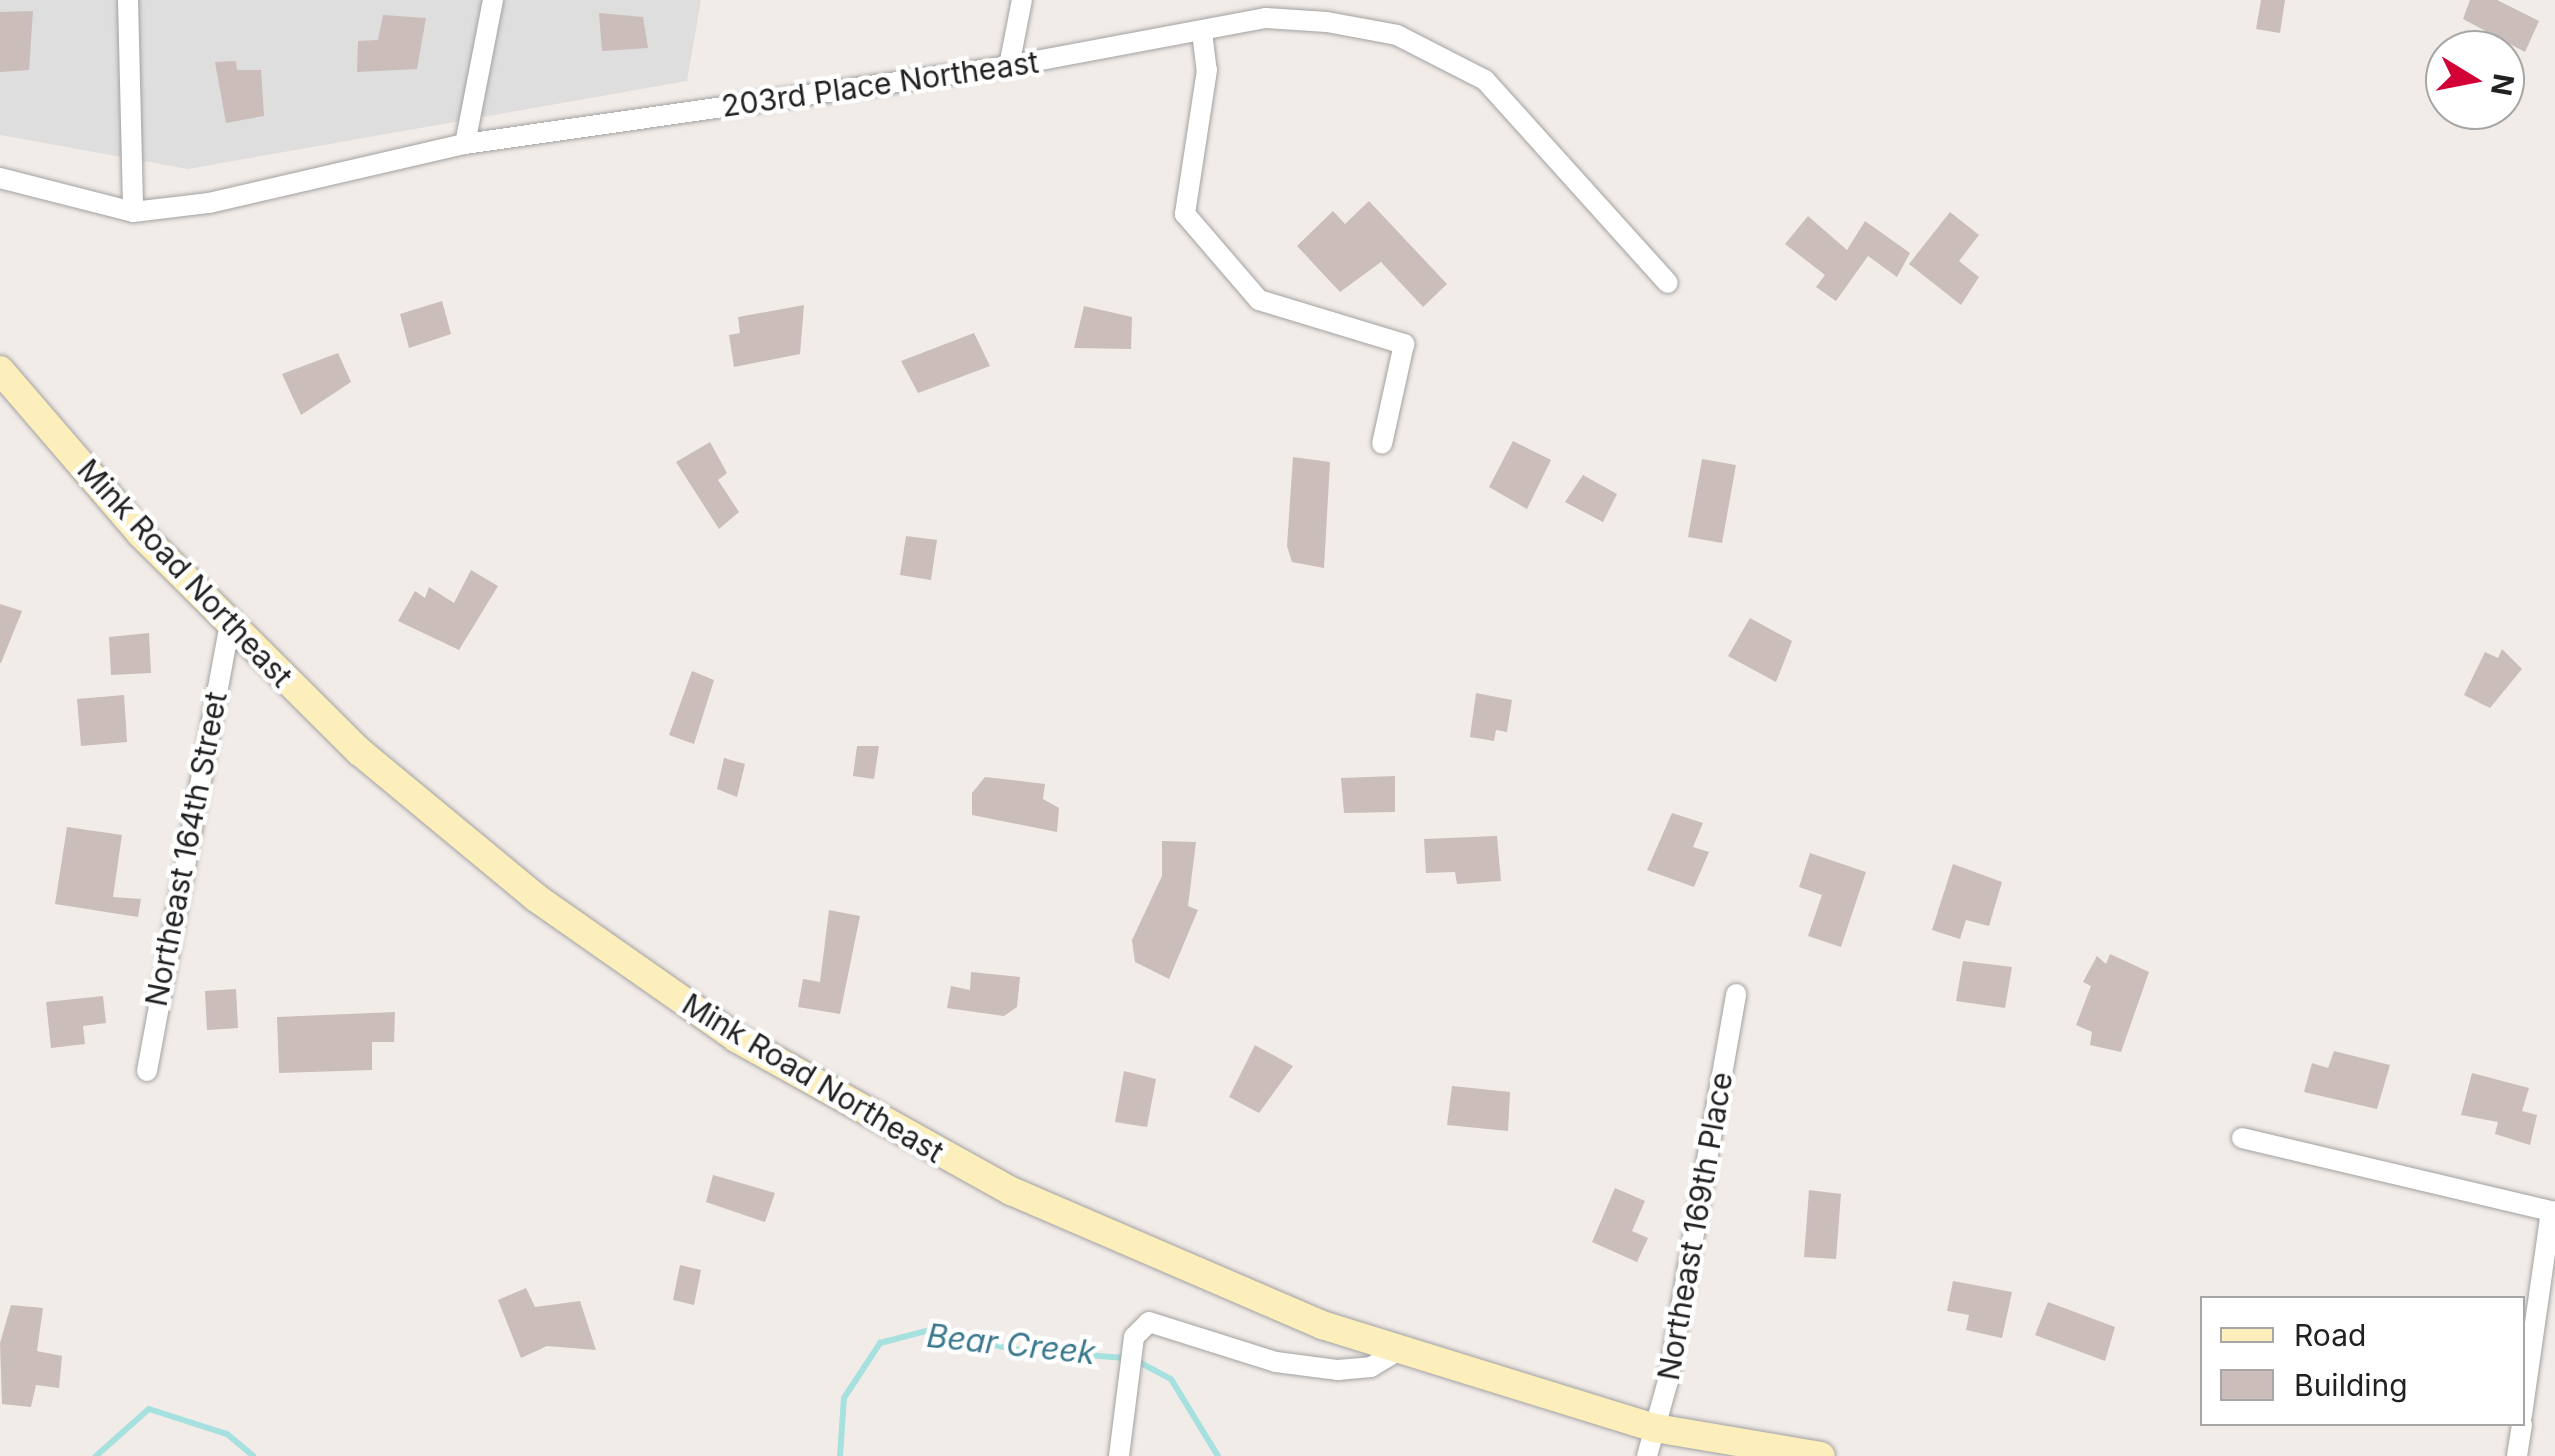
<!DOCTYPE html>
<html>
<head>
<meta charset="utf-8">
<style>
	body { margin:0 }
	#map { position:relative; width:2555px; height:1456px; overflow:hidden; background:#f2ece8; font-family:Inter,sans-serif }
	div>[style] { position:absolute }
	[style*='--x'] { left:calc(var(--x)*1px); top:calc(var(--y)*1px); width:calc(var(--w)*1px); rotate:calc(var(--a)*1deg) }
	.residential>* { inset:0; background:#dfdede }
	.stream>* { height:6px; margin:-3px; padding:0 3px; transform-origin:3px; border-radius:3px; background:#a7e1df }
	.building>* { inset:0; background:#cabdba }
	.roads { filter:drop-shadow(0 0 2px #a2a2a2) drop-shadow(0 0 2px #a2a2a2) }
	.street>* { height:20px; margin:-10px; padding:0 10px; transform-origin:10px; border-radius:10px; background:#fff }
	.secondary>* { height:28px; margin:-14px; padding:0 14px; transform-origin:14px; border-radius:14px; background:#fcefbb }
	span { translate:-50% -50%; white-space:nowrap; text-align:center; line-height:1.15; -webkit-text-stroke:9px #fff; paint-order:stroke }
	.street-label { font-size:30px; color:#212121 }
	.water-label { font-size:32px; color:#3a788d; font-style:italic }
	.legend { position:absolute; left:2200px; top:1296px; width:325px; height:130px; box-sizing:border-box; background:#fff; border:2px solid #a6a6a6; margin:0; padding:12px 18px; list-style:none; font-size:30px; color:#212121 }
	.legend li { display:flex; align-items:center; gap:20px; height:50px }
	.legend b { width:50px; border:2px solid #a6a6a6 }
	.north { position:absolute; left:2425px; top:30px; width:100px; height:100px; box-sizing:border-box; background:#fff; border:2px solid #a6a6a6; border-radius:50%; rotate:100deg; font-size:28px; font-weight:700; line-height:40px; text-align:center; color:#212121 }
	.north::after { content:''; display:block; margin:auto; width:35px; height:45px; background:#d20034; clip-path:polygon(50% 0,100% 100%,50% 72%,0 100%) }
</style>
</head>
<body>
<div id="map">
	<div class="residential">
		<div style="clip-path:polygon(0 0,701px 0,687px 81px,188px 169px,0 135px)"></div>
	</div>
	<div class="stream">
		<div style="--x:1137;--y:1361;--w:38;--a:28"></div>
		<div style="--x:1171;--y:1379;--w:90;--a:58.6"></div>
		<div style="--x:96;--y:1456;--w:71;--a:-41.6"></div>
		<div style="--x:149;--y:1409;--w:82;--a:17.8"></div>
		<div style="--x:227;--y:1434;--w:34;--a:40"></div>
		<div style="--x:840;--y:1456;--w:58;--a:-86.1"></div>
		<div style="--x:844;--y:1398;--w:66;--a:-56.8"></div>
		<div style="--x:880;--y:1343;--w:52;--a:-14.6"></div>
		<div style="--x:930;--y:1330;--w:83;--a:13.2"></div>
		<div style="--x:1011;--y:1349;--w:114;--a:4.5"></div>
	</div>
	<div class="building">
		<div style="clip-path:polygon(2261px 0,2285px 0,2280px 33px,2256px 29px)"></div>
		<div style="clip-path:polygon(2470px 0,2497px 0,2539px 21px,2525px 52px,2463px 19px)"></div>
		<div style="clip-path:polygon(33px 11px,29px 70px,0 72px,0 12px)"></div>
		<div style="clip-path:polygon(599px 13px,643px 17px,648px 48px,602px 51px)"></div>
		<div style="clip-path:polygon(383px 15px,426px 18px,417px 69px,357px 72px,358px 41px,378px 40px)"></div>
		<div style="clip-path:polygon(236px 61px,237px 70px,261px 70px,264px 116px,226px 123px,215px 62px)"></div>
		<div style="clip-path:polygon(1369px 201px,1447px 284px,1423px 307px,1381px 262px,1340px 292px,1297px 246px,1333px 211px,1345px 224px)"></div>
		<div style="clip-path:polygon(1950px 212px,1979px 235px,1959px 261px,1979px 277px,1961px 305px,1909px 264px)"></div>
		<div style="clip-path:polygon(1808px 216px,1847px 250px,1865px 221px,1910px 253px,1897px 277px,1868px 256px,1836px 301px,1816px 287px,1825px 275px,1785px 244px)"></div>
		<div style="clip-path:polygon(442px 301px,451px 334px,409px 348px,400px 314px)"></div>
		<div style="clip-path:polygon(804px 305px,800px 354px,734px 367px,729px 335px,740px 333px,738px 317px)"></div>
		<div style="clip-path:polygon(1084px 306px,1132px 317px,1131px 349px,1074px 348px)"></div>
		<div style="clip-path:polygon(974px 333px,990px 366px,918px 393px,901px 361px)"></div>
		<div style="clip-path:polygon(338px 353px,351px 382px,301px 415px,282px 374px)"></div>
		<div style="clip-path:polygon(1513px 441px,1551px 460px,1527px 509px,1489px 487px)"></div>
		<div style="clip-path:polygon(710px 442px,727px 473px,718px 480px,739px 512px,719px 529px,676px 462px)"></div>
		<div style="clip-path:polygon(1293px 457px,1330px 462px,1324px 568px,1292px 562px,1287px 546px)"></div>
		<div style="clip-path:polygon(1702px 459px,1736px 465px,1722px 543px,1688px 537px)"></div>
		<div style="clip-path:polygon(1583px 475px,1617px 494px,1603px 522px,1565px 502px)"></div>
		<div style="clip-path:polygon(906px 536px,937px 540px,931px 580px,900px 575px)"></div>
		<div style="clip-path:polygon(471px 570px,498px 586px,459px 650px,398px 621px,415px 591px,425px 598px,429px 587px,454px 603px)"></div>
		<div style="clip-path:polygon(0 604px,22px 611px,1px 663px,0 663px)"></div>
		<div style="clip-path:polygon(1750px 618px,1792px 641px,1776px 682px,1728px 656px)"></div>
		<div style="clip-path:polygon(149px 633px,151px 673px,111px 675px,109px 637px)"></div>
		<div style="clip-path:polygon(2502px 649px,2522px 669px,2490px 708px,2464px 695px,2485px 652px,2498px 658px)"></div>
		<div style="clip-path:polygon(692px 671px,714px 680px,694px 744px,669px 735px)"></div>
		<div style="clip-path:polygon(1476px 693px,1512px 700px,1507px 732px,1496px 730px,1494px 741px,1470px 737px)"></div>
		<div style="clip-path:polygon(124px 695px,127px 742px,81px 746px,77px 699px)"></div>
		<div style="clip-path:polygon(857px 746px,879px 746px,874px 779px,853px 776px)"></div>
		<div style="clip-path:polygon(724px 758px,745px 764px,737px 797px,717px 789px)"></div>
		<div style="clip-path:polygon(1395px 776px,1395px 812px,1344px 813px,1341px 778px)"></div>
		<div style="clip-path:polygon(985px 777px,1045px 784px,1043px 799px,1059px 808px,1057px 832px,972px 815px,972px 793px)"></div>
		<div style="clip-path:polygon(1672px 813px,1703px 823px,1693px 847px,1709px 852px,1694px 887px,1647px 870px)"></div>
		<div style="clip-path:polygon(67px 827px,122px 835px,113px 897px,141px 899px,138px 917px,55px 904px)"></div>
		<div style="clip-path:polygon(1497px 836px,1501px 881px,1457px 884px,1455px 872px,1426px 873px,1424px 839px)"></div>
		<div style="clip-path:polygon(1162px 841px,1196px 842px,1188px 906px,1198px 910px,1169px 979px,1135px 962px,1132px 940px,1162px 876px)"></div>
		<div style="clip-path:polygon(1810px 853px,1866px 872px,1841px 947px,1808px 936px,1822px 895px,1799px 887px)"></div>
		<div style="clip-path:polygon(1953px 864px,2002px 882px,1989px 926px,1966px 920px,1960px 939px,1932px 930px)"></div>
		<div style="clip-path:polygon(829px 910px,860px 916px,840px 1014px,798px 1007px,803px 979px,820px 982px)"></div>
		<div style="clip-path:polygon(2110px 954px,2149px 972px,2121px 1052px,2090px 1045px,2092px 1032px,2076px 1025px,2091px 986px,2083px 982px,2097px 956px,2106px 964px)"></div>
		<div style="clip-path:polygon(1963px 961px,2012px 967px,2005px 1008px,1956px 1001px)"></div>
		<div style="clip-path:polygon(971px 972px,1020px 977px,1017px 1007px,1004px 1016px,947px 1008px,951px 986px,970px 990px)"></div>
		<div style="clip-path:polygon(236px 989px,238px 1028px,207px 1030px,205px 991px)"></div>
		<div style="clip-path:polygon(103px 996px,106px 1023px,83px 1026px,85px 1044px,51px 1048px,46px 1002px)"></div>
		<div style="clip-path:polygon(395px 1012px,394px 1042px,372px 1042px,372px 1070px,279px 1073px,277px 1017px)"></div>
		<div style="clip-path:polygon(1255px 1045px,1293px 1066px,1259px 1113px,1229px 1097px)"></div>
		<div style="clip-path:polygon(2334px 1051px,2390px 1065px,2377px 1109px,2304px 1092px,2312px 1063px,2328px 1068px)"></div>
		<div style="clip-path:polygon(1124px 1071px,1156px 1079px,1147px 1127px,1115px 1122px)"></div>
		<div style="clip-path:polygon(2472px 1073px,2529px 1088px,2522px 1111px,2537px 1115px,2530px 1145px,2495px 1134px,2498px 1122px,2461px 1115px)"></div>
		<div style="clip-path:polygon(1452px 1086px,1510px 1092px,1508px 1131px,1447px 1125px)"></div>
		<div style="clip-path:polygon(713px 1175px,775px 1193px,765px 1222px,706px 1202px)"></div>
		<div style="clip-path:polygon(1615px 1188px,1645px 1201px,1632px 1231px,1648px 1238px,1637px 1262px,1592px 1242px)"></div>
		<div style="clip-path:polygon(1809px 1190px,1841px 1194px,1836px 1259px,1804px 1257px)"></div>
		<div style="clip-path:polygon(680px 1265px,701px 1270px,694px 1305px,673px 1300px)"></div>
		<div style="clip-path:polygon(1953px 1281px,2012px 1292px,2002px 1338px,1966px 1330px,1969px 1315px,1947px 1311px)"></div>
		<div style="clip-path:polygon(526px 1288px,535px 1307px,580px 1301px,596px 1350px,547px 1346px,521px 1358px,498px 1300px)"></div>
		<div style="clip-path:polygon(2048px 1302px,2115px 1327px,2105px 1361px,2035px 1335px)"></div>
		<div style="clip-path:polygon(11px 1305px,43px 1308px,37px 1351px,62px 1356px,59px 1388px,36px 1385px,31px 1407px,2px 1404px,0 1343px)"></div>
	</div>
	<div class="roads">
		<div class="street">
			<div style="--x:128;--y:0;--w:212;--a:88.6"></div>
			<div style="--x:1202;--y:32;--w:38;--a:83"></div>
			<div style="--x:1207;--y:70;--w:146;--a:98.7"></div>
			<div style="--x:1185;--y:214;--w:113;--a:49.3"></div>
			<div style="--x:1259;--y:300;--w:152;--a:16.9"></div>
			<div style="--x:1404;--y:344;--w:102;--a:102.4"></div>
			<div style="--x:1009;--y:66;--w:67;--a:-78.9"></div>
			<div style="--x:465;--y:144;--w:147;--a:-79"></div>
			<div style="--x:0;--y:178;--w:137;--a:14.3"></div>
			<div style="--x:133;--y:212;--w:77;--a:-6.8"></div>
			<div style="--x:209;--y:203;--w:263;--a:-13"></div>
			<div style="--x:465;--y:144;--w:550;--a:-8.16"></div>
			<div style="--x:1009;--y:66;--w:261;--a:-10.6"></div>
			<div style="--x:1266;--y:18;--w:61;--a:3.8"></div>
			<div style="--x:1327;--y:22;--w:71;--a:10.5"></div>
			<div style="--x:1397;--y:35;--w:99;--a:27.1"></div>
			<div style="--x:1485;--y:80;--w:273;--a:48"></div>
			<div style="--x:147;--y:1071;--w:452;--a:-79.5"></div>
			<div style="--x:2242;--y:1138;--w:318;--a:13.3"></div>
			<div style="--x:2551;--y:1211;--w:207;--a:98.1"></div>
			<div style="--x:1119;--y:1456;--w:120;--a:-82.8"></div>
			<div style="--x:1134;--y:1337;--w:21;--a:-45"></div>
			<div style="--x:1149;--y:1322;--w:133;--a:17.5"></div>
			<div style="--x:1276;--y:1362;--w:63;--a:7.4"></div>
			<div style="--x:1338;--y:1370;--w:33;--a:-5"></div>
			<div style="--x:1371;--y:1367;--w:31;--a:-31"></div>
			<div style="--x:1647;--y:1456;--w:78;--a:-74.4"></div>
			<div style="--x:1668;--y:1381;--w:393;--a:-80"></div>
			<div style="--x:2517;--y:1456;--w:32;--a:-81"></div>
		</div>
		<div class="secondary">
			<div style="--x:0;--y:370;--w:216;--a:49.3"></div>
			<div style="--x:141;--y:534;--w:309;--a:44.9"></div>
			<div style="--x:360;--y:752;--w:227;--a:39.6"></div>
			<div style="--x:535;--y:897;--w:246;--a:35"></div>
			<div style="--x:736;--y:1038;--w:315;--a:29.1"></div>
			<div style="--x:1011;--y:1191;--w:339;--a:23.3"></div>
			<div style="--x:1322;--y:1325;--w:349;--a:17.2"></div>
			<div style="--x:1655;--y:1428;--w:168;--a:9.6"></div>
		</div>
	</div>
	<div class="street-label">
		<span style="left:880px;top:84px;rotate:-8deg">203rd Place Northeast</span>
		<span style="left:185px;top:573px;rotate:47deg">Mink Road Northeast</span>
		<span style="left:186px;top:849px;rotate:-79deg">Northeast 164th Street</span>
		<span style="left:813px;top:1078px;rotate:31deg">Mink Road Northeast</span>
		<span style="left:1695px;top:1226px;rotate:-80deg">Northeast 169th Place</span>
	</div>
	<div class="water-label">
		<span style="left:1011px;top:1345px;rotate:6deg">Bear Creek</span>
	</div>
	<ul class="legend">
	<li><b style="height:12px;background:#fcefbb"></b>Road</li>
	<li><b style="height:28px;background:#cabdba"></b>Building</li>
	</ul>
	<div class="north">N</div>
</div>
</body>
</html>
